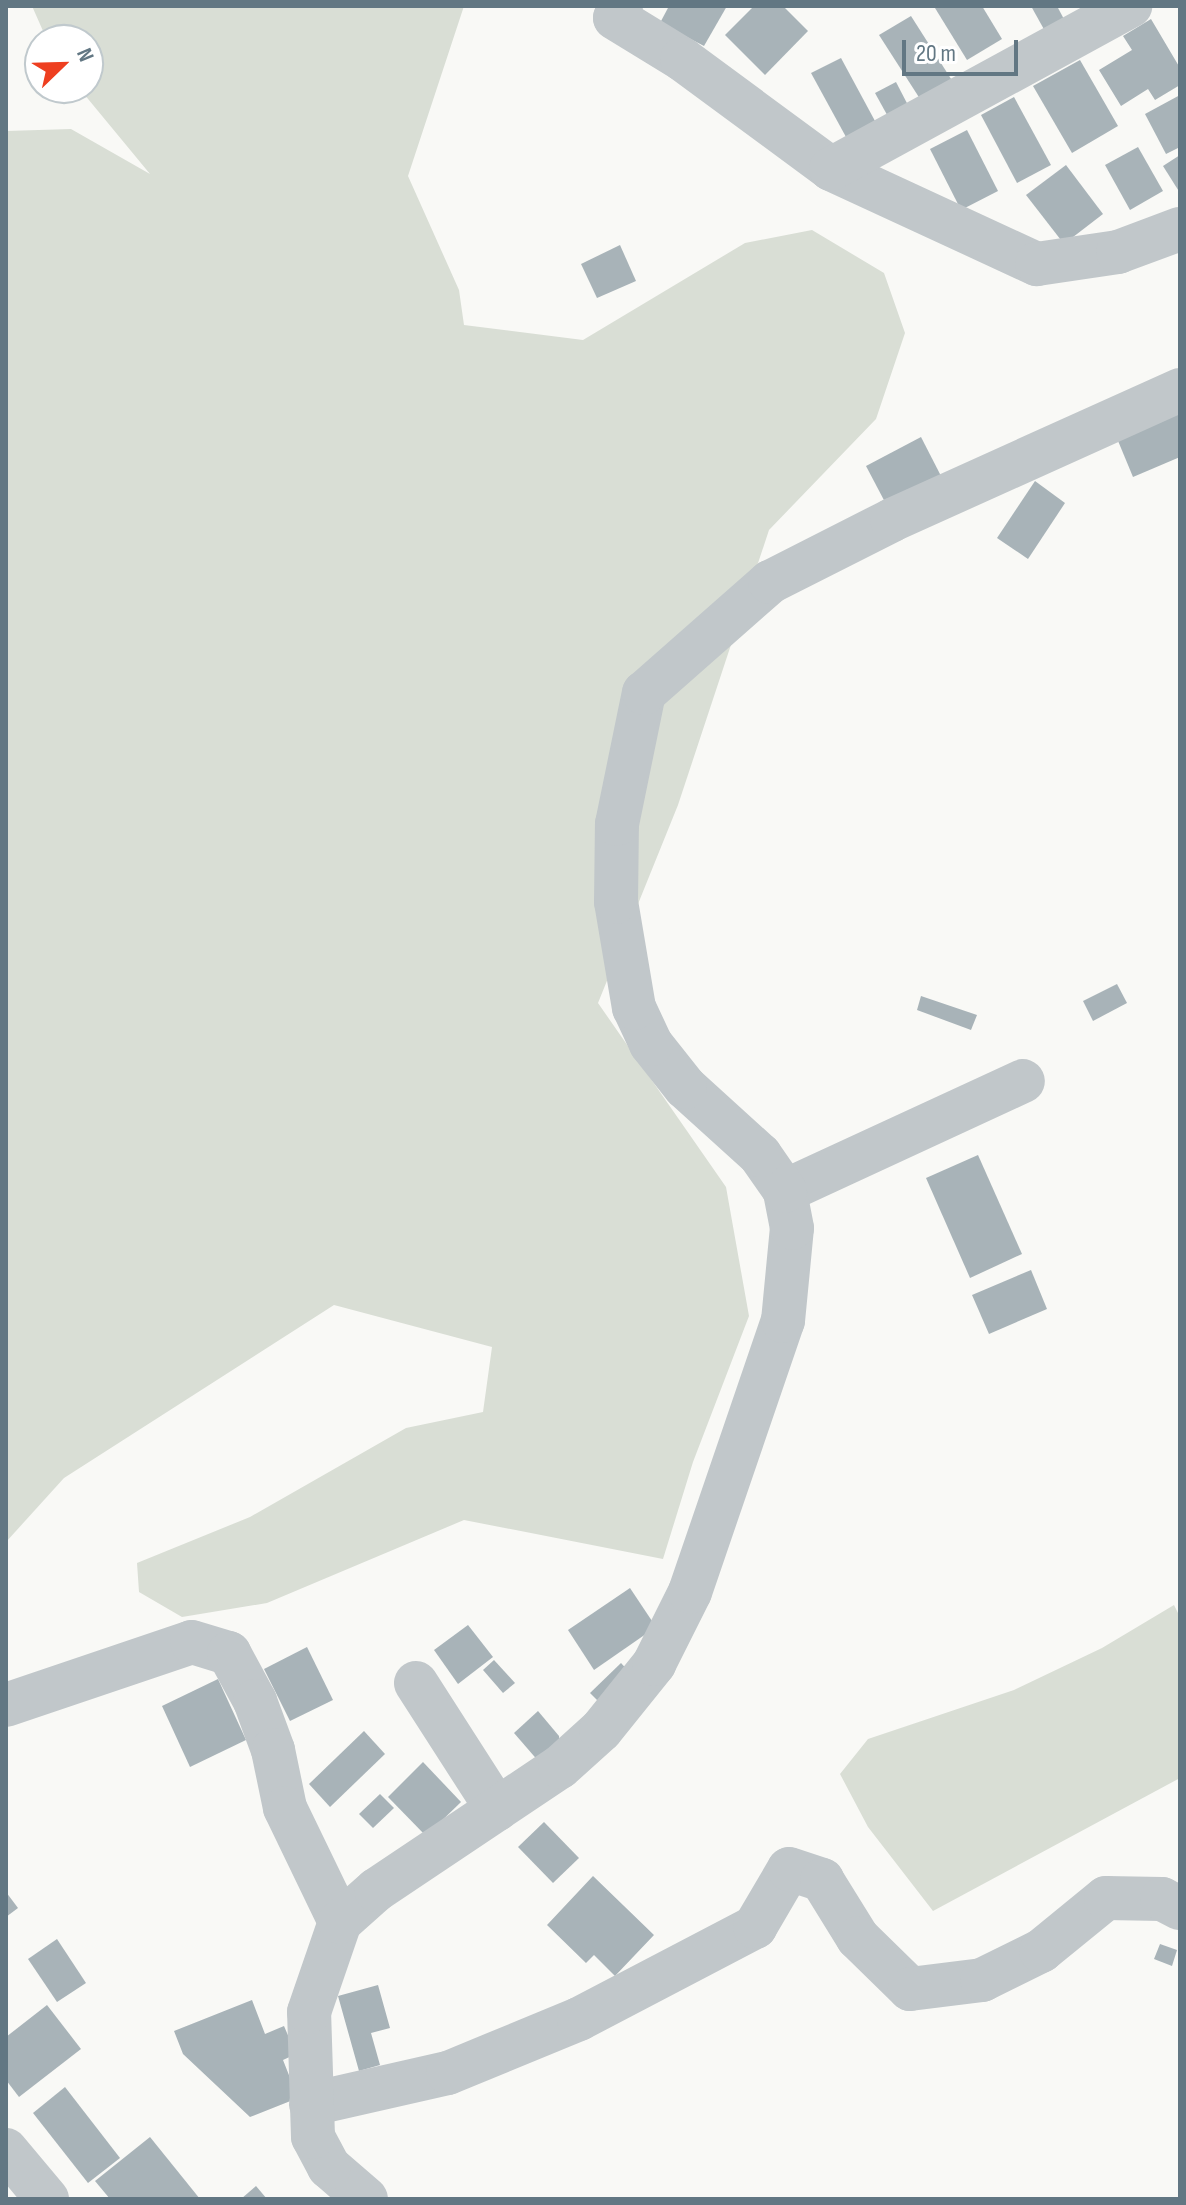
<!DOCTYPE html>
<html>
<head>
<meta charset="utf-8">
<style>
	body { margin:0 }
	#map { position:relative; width:1186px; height:2205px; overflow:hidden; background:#f9f9f6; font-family:"Sofia Sans Condensed",sans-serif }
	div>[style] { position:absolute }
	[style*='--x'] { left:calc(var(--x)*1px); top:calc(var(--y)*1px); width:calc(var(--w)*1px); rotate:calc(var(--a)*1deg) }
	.green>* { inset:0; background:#d9ded5 }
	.building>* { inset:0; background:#a8b3b8 }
	.minor>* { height:44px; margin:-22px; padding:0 22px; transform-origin:22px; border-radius:22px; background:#c1c7ca }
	span { translate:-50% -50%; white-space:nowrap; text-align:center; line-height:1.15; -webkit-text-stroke:8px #fff; paint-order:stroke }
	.frame { position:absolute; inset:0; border:8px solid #627783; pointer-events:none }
	.north { position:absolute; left:24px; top:24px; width:80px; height:80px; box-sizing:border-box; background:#fff; border:2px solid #c0c9cd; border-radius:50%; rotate:67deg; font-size:22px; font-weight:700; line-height:32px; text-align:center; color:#627783 }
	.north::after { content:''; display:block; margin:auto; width:28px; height:36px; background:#ee3f20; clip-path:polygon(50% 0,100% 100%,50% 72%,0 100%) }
	.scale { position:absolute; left:902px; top:40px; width:116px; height:36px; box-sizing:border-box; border:4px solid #627783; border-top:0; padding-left:10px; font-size:24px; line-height:28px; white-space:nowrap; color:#627783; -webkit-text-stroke:6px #fff; paint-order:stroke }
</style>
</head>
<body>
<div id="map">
	<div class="green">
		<div style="clip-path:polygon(32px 6px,464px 6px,408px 176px,459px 290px,464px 325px,583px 340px,745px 243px,812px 230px,884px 273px,905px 333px,876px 419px,769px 530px,678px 805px,598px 1003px,726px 1187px,749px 1316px,693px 1462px,663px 1559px,464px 1520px,267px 1603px,182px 1617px,139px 1592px,137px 1563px,250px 1517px,406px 1428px,483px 1412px,492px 1347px,334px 1305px,64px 1478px,6px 1542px,6px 131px,71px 129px,150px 174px,79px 88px,88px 88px,88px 40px,47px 40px)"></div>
		<div style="clip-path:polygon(1174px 1605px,1180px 1617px,1180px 1778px,933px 1911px,868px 1827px,840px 1774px,868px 1739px,1014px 1690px,1102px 1648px)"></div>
	</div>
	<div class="building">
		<div style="clip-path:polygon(669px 6px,727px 6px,704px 46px,660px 23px)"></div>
		<div style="clip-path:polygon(754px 6px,783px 6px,808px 31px,765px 75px,725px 35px)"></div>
		<div style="clip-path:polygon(937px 6px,982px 6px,1002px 39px,967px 60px,935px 8px)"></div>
		<div style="clip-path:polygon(1031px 6px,1057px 6px,1066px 23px,1046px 33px)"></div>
		<div style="clip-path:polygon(911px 16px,953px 82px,922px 102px,879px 35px)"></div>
		<div style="clip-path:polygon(1151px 19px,1180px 68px,1180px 85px,1155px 100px,1148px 89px,1121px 106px,1099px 70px,1132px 50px,1123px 36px)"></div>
		<div style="clip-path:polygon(841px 58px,875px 121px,846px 137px,811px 73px)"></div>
		<div style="clip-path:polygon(1080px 60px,1118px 126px,1072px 153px,1033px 86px)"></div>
		<div style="clip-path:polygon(896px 82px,911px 111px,891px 122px,875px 93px)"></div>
		<div style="clip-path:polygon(1180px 95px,1180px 147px,1166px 154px,1145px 114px)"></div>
		<div style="clip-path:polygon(1014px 97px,1051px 165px,1017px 183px,981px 115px)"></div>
		<div style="clip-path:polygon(967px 130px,998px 191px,961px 210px,930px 149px)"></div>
		<div style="clip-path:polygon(1138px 147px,1163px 191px,1130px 210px,1105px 165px)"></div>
		<div style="clip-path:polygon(1180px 155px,1180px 193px,1163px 166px)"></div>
		<div style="clip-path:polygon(1066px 165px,1103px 214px,1064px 244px,1026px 195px)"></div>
		<div style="clip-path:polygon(620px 245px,636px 281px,597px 298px,581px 264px)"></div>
		<div style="clip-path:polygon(1180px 408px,1180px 457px,1133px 477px,1116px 436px)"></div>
		<div style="clip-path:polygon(921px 437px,941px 476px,886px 504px,866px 466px)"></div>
		<div style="clip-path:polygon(1035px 481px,1065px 503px,1028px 559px,997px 538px)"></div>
		<div style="clip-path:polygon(1117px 984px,1127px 1003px,1093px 1021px,1083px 1001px)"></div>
		<div style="clip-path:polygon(921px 996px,977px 1015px,971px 1030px,917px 1010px)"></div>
		<div style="clip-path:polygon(978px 1155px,1022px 1254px,970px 1278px,926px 1178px)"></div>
		<div style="clip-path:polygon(1031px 1270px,1047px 1309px,989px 1334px,972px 1295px)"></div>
		<div style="clip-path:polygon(630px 1588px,656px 1627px,594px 1670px,568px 1630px)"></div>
		<div style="clip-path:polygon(468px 1625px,493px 1657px,458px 1684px,434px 1650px)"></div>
		<div style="clip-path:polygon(307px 1647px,333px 1700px,290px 1721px,264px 1669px)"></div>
		<div style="clip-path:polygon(494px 1660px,515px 1683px,503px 1693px,483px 1670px)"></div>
		<div style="clip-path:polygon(621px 1663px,632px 1675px,601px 1704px,590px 1693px)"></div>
		<div style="clip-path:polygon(218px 1679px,246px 1740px,190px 1767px,162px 1706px)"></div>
		<div style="clip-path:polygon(538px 1711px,559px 1736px,560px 1747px,540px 1763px,514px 1733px)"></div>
		<div style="clip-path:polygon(364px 1731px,385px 1754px,330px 1807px,309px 1784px)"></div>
		<div style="clip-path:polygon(423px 1762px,461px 1802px,426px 1836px,388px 1797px)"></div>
		<div style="clip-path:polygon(380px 1794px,394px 1808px,373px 1828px,359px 1814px)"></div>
		<div style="clip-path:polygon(544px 1822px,579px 1858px,553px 1883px,518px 1847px)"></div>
		<div style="clip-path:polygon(593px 1876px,654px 1935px,615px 1976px,594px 1955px,586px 1963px,547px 1925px)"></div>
		<div style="clip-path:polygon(6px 1892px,18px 1908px,6px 1917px)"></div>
		<div style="clip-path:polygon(57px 1939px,86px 1983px,57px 2002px,28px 1959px)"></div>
		<div style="clip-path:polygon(1160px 1944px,1177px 1950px,1172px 1966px,1154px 1959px)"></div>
		<div style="clip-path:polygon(378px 1985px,390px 2028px,371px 2033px,380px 2065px,359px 2071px,338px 1996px)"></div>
		<div style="clip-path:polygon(252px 2000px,265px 2034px,284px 2026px,296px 2054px,283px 2060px,298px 2098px,250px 2117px,183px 2054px,174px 2031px)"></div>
		<div style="clip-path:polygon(47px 2005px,81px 2049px,19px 2097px,6px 2080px,6px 2037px)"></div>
		<div style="clip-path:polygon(65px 2087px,120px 2158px,88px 2183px,33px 2113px)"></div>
		<div style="clip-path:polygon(150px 2137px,200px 2199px,110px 2199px,95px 2181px)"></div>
		<div style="clip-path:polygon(256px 2186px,267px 2199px,241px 2199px)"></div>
	</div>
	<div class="minor">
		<div style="--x:621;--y:6;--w:13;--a:117"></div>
		<div style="--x:615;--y:18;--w:79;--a:31.5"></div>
		<div style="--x:682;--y:59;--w:185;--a:36.4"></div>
		<div style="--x:831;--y:169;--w:227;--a:24.8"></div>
		<div style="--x:1037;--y:264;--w:82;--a:-8.4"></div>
		<div style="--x:1118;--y:252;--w:66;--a:-20.4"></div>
		<div style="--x:831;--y:169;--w:341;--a:-28.6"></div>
		<div style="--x:785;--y:1191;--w:262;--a:-24.8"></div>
		<div style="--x:416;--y:1683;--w:150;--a:57.3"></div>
		<div style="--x:6;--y:1705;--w:196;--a:-18.7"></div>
		<div style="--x:192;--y:1642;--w:39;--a:17"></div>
		<div style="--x:229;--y:1653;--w:55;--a:61.6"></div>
		<div style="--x:255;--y:1701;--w:52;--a:69.8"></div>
		<div style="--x:273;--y:1750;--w:59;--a:78.3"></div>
		<div style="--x:285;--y:1808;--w:127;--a:64.2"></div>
		<div style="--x:311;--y:2104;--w:140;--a:-12.8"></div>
		<div style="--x:448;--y:2073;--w:142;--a:-22.4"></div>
		<div style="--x:579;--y:2019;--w:199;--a:-27.6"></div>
		<div style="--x:755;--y:1927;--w:67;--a:-59.6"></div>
		<div style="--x:789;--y:1869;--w:35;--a:18"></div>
		<div style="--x:822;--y:1880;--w:68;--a:58.2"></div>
		<div style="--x:858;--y:1938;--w:73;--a:44.4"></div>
		<div style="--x:910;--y:1989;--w:73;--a:-7.1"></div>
		<div style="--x:982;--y:1980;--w:66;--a:-26.2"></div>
		<div style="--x:1041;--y:1951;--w:84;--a:-39.2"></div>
		<div style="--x:1106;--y:1898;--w:56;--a:1"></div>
		<div style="--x:1162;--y:1899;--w:20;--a:27"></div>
		<div style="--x:6;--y:2150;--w:64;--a:50.1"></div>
		<div style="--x:366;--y:2199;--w:49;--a:-139.1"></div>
		<div style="--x:329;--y:2167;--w:34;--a:-118"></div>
		<div style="--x:313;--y:2137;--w:125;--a:-91.8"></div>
		<div style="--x:309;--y:2012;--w:95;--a:-71"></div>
		<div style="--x:340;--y:1922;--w:48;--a:-41.6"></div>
		<div style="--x:376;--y:1890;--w:221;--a:-33.8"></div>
		<div style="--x:560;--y:1767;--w:55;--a:-42.1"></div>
		<div style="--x:601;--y:1730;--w:85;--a:-51.2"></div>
		<div style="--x:654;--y:1664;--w:80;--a:-63.4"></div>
		<div style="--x:690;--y:1592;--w:287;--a:-71.1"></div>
		<div style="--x:783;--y:1321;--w:93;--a:-84.5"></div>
		<div style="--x:792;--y:1228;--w:38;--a:-101"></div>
		<div style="--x:785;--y:1191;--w:44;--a:-124.8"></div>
		<div style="--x:760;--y:1155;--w:101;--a:-137.8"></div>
		<div style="--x:685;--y:1087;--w:55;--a:-128.3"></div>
		<div style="--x:651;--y:1044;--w:40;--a:-115"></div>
		<div style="--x:634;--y:1008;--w:108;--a:-99.6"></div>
		<div style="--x:616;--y:902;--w:78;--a:-89.3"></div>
		<div style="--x:617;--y:824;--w:134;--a:-78.4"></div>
		<div style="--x:644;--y:693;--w:168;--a:-41.4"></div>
		<div style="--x:770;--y:582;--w:137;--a:-26.9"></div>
		<div style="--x:892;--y:520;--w:316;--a:-24.3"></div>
	</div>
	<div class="frame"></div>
	<div class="north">N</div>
	<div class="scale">20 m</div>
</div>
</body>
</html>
